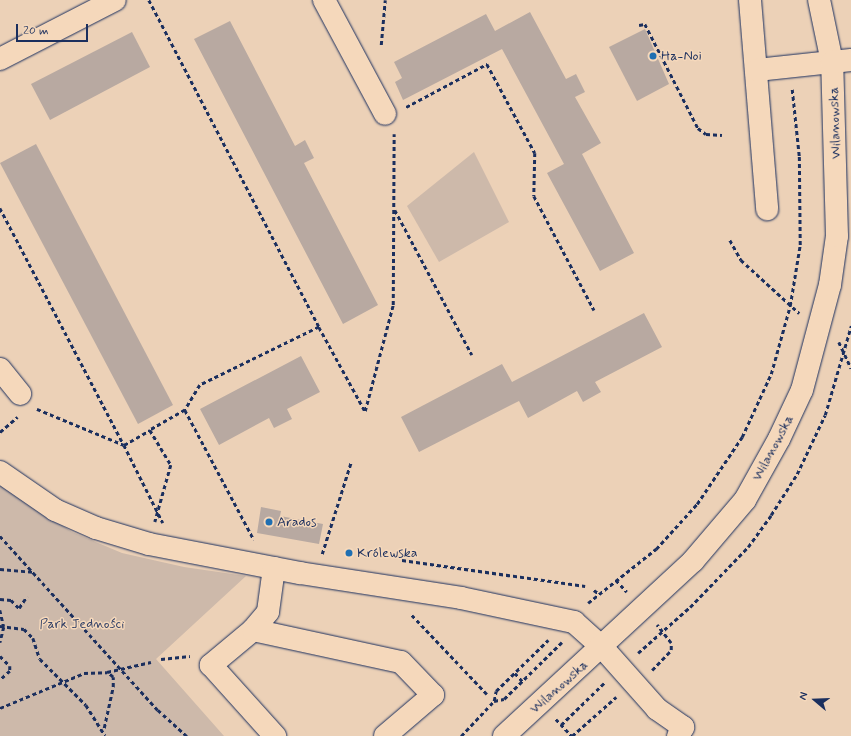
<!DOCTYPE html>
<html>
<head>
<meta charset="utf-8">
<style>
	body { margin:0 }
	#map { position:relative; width:851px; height:736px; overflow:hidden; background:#ecd1b7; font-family:Mynerve,sans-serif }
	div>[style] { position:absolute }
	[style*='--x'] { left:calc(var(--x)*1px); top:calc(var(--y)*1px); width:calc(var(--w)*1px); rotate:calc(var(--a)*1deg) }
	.green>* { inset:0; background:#cdb9aa }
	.building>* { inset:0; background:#b8a9a1 }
	.path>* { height:2.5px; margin-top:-1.25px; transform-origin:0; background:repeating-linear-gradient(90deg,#1b2f5e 0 4px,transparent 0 7px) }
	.roads { filter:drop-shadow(0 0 1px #1b2f5e) drop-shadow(0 0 1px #1b2f5e) }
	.minor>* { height:22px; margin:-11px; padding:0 11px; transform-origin:11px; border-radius:11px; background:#f5d8bb }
	.dots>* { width:11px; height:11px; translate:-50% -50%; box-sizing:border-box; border:2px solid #f5d8bb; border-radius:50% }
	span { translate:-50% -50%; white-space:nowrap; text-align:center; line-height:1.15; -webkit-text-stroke:3px #f5d8bb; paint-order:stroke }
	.poi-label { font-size:14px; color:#1b2f5e }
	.left { translate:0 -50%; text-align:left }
	.street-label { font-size:14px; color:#1b2f5e }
	.park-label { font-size:14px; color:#364469 }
	.north { position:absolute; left:795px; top:680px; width:40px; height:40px; -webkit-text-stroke:3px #f5d8bb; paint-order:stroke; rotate:289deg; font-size:11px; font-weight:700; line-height:16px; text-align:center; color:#1b2f5e }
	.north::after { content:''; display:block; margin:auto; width:14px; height:18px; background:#1b2f5e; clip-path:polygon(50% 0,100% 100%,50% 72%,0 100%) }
	.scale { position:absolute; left:16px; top:24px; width:72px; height:18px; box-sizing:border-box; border:2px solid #1b2f5e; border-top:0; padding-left:5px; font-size:12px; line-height:14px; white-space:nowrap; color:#1b2f5e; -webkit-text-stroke:3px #f5d8bb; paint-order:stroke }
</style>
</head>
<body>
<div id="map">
	<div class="green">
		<div style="clip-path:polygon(474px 152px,509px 222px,439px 262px,407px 206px)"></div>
		<div style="clip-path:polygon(0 485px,72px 532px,122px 553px,184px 567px,246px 576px,156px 659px,224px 736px,0 736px)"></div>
	</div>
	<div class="building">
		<div style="clip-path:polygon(530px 12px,566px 79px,576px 74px,585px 92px,575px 97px,601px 143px,582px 154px,634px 253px,600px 271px,547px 173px,564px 164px,502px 49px,403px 100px,395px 82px,402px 78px,394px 62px,486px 14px,495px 31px)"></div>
		<div style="clip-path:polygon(230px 21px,295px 146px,305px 140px,314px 158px,304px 163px,378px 305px,343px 324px,194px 39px)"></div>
		<div style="clip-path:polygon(645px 29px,669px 84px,637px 101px,609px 47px)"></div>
		<div style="clip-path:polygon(132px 32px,150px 67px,50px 120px,31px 84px)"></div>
		<div style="clip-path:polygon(36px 144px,173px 405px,138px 424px,0 163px)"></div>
		<div style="clip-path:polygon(644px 313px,662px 347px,595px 382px,601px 392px,583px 402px,577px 391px,528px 418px,519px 401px,419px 452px,401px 417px,502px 364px,512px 382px)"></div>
		<div style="clip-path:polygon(301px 356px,320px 392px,287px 409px,292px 419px,274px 428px,269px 418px,219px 445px,200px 409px)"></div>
		<div style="clip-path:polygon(261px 507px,281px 511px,280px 516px,323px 524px,319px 544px,257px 533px)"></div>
	</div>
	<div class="path">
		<div style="--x:149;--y:0;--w:369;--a:62.5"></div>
		<div style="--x:319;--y:327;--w:132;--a:154"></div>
		<div style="--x:200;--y:385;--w:29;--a:121"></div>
		<div style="--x:185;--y:410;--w:40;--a:150.3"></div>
		<div style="--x:639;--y:25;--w:6;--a:-9"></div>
		<div style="--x:645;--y:24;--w:117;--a:63"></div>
		<div style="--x:698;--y:128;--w:10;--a:37"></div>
		<div style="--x:706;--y:134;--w:16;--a:4"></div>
		<div style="--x:381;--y:45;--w:45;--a:-84.9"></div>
		<div style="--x:406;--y:107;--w:92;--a:-28"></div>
		<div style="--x:487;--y:64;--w:101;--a:61.7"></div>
		<div style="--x:535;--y:153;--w:43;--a:91.3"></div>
		<div style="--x:534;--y:196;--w:129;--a:62.2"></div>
		<div style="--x:0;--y:208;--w:267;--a:62.4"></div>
		<div style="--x:124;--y:445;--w:30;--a:-30"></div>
		<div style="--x:150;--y:430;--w:41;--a:59"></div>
		<div style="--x:171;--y:465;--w:59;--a:105.7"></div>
		<div style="--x:395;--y:210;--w:164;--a:62"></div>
		<div style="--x:730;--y:240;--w:23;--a:61"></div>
		<div style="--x:741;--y:260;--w:79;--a:42.4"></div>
		<div style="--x:319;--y:327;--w:96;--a:61.3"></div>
		<div style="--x:839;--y:342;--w:29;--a:65"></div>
		<div style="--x:37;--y:409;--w:94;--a:22.5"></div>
		<div style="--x:124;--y:445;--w:87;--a:63.4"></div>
		<div style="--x:185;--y:410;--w:147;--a:62"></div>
		<div style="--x:365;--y:411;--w:110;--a:-75.2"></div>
		<div style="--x:393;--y:305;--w:171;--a:-89.7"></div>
		<div style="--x:0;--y:432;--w:23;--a:-41"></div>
		<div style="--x:0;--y:536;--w:235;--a:47.8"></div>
		<div style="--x:158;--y:710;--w:39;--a:42"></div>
		<div style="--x:322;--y:554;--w:96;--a:-72.5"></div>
		<div style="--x:402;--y:560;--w:185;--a:8.1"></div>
		<div style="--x:0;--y:569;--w:33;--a:5"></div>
		<div style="--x:616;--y:580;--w:16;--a:47"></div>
		<div style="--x:594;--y:590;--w:5;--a:37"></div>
		<div style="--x:0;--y:599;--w:11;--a:5"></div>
		<div style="--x:11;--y:600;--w:11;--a:45"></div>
		<div style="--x:19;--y:608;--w:14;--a:-56"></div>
		<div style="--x:588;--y:603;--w:87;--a:-38.5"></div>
		<div style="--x:656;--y:549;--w:61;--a:-47.7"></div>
		<div style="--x:697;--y:504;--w:81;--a:-56.1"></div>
		<div style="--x:742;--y:437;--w:69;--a:-65.3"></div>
		<div style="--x:771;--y:374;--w:71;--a:-74.4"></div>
		<div style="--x:790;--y:306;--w:62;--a:-80.7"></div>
		<div style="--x:800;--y:245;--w:89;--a:-90.6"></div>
		<div style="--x:799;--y:156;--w:67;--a:-96"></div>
		<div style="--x:0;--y:610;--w:17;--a:77"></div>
		<div style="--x:4;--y:627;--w:16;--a:104"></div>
		<div style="--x:412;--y:615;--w:109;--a:46.5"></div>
		<div style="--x:0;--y:626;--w:24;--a:7"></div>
		<div style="--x:24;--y:629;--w:13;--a:45"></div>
		<div style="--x:33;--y:638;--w:22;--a:72"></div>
		<div style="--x:40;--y:659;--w:65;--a:45"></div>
		<div style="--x:86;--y:705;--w:36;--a:58"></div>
		<div style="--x:638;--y:653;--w:69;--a:-41.5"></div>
		<div style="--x:690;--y:607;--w:83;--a:-46"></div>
		<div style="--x:748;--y:547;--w:39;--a:-54"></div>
		<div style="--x:771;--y:515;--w:49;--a:-57.6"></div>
		<div style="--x:797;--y:474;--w:65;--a:-64.6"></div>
		<div style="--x:825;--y:415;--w:93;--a:-73.7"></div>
		<div style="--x:0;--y:656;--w:14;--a:45"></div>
		<div style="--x:10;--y:666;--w:5;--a:90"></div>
		<div style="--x:10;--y:671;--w:13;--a:138"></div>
		<div style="--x:161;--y:659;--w:29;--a:-6"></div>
		<div style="--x:652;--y:670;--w:28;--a:-46"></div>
		<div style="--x:671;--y:650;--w:7;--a:-90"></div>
		<div style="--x:671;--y:643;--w:23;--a:-128"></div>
		<div style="--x:515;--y:673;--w:13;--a:48"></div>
		<div style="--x:494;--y:701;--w:10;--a:-11"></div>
		<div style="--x:504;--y:699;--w:81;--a:-44.5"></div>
		<div style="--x:0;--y:708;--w:91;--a:-22.6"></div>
		<div style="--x:84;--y:673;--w:23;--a:-2"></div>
		<div style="--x:107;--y:672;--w:45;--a:-12.8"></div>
		<div style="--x:556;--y:719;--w:23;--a:47"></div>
		<div style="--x:561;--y:725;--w:60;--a:-44.3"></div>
		<div style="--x:104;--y:728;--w:42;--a:-77.6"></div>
		<div style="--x:113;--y:687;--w:10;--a:-90"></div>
		<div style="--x:113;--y:677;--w:8;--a:-140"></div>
		<div style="--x:461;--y:736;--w:48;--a:-46.7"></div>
		<div style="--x:494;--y:701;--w:10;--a:-79"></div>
		<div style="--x:496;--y:691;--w:73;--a:-44.4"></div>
		<div style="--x:572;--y:736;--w:59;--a:-41.6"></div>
	</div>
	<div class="roads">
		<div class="minor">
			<div style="--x:324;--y:0;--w:129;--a:61.8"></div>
			<div style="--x:750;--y:0;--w:210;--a:85.3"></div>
			<div style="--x:0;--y:59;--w:129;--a:-27.2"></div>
			<div style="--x:757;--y:70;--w:75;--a:-6.1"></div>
			<div style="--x:832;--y:62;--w:63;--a:-101.8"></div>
			<div style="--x:0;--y:369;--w:32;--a:51"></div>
			<div style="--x:0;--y:472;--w:67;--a:34.6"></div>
			<div style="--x:55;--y:510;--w:45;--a:23.7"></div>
			<div style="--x:96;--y:528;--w:55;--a:16.8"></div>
			<div style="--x:149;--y:544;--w:154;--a:10.9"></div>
			<div style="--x:300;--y:573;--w:163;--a:8.8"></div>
			<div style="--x:461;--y:598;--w:116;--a:12"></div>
			<div style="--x:574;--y:622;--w:38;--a:42"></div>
			<div style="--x:602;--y:647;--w:83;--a:48.4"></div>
			<div style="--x:657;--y:709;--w:32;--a:35"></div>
			<div style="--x:683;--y:727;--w:10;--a:119"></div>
			<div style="--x:274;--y:568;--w:44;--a:97.8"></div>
			<div style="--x:268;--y:612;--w:23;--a:130"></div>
			<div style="--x:253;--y:630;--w:55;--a:140.2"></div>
			<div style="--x:211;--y:665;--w:96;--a:48"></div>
			<div style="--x:253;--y:630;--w:151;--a:12.2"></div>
			<div style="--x:401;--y:662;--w:46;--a:45.9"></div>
			<div style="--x:433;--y:695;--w:63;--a:139.5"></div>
			<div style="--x:504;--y:736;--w:258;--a:-42.8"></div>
			<div style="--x:693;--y:561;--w:80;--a:-49.6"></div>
			<div style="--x:745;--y:500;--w:70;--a:-60.9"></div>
			<div style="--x:779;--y:439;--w:54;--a:-64.9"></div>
			<div style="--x:802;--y:390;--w:109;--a:-75.1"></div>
			<div style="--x:830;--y:285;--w:49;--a:-81.9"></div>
			<div style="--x:837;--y:236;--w:174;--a:-91.6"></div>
			<div style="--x:832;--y:62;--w:19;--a:-6"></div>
		</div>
	</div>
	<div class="dots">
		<div style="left:653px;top:56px;background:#1f6fb2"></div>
		<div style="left:269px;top:522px;background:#1f6fb2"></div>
		<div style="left:349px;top:553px;background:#1f6fb2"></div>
	</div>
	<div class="poi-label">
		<span class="left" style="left:661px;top:56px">Ha-Noi</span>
		<span class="left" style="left:277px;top:522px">Arados</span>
		<span class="left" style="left:357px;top:553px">Królewska</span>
	</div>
	<div class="street-label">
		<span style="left:835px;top:123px;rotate:-92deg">Wilanowska</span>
		<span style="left:773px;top:448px;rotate:-62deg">Wilanowska</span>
		<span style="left:559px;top:687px;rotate:-42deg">Wilanowska</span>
	</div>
	<div class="park-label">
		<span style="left:82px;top:624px">Park Jedności</span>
	</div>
	<div class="north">N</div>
	<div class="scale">20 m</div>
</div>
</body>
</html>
